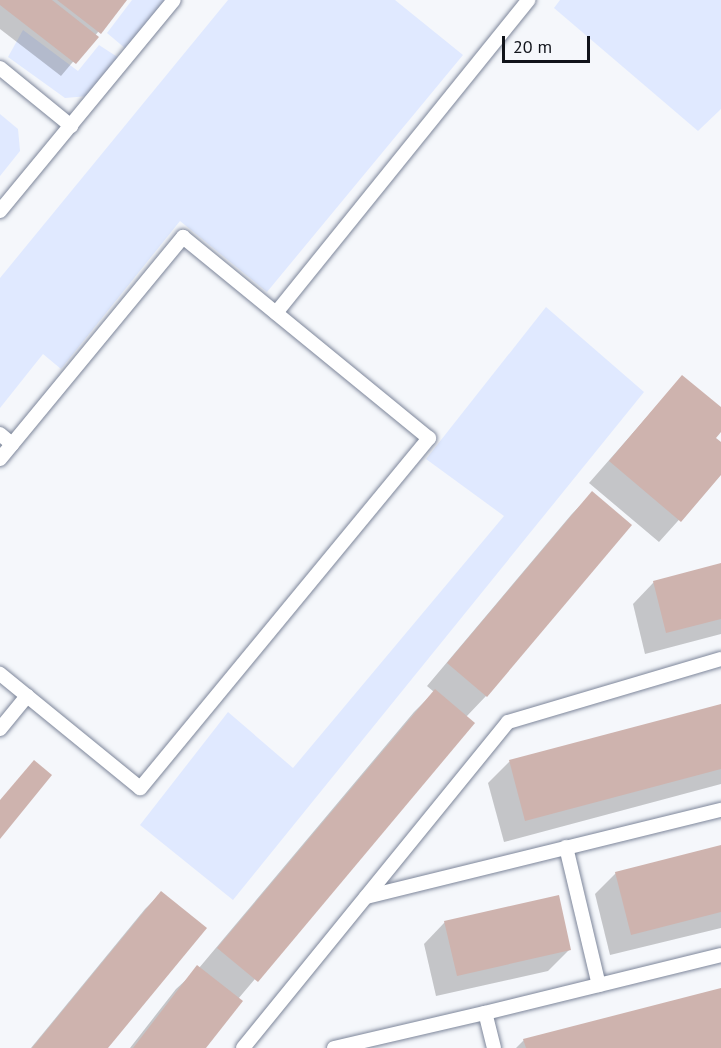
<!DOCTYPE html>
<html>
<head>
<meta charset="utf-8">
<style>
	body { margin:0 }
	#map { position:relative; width:721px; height:1048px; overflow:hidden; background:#f5f7fb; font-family:"PT Sans",sans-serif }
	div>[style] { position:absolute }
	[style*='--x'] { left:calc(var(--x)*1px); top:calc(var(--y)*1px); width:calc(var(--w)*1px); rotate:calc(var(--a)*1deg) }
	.green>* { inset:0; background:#e0e9ff }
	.shadow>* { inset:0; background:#0003 }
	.building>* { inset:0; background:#ceb3ae }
	.roads { filter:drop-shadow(0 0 2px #7d869a) drop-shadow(0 0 2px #7d869a) }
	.service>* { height:14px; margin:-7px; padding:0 7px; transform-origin:7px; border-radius:7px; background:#fff }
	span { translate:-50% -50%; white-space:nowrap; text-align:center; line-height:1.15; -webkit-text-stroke:4.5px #f5f7fb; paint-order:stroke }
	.scale { position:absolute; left:502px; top:36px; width:88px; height:27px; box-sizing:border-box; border:3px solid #10131a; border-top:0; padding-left:8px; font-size:18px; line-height:21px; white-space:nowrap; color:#10131a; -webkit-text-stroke:4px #f5f7fb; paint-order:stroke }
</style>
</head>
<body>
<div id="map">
	<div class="green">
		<div style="clip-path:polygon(132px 0,166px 0,126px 49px,107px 33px)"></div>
		<div style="clip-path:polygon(228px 0,395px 0,463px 55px,267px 292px,180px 221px,61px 369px,43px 354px,0 408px,0 278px)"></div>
		<div style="clip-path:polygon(560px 0,721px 0,721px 109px,698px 131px,554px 8px)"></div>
		<div style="clip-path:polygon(23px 30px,78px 71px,99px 45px,119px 58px,88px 96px,65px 98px,8px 57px)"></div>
		<div style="clip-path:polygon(0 114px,18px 129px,20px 151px,0 176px)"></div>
		<div style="clip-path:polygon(546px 307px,644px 392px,233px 900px,140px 825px,228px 712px,293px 768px,504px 516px,426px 459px)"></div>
	</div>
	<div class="shadow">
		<div style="clip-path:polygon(0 0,125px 0,61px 76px,0 29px)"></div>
		<div style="clip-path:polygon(682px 377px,721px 409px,721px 430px,714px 438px,721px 444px,721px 473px,659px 542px,589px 483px)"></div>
		<div style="clip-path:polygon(592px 493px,630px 525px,486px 696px,466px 717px,473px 723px,238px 999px,204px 1048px,130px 1048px,176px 989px,199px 968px,414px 712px,434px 692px,427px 686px,571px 515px)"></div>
		<div style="clip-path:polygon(721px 565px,721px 634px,645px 654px,633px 604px,654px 582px)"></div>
		<div style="clip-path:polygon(721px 706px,721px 784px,504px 842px,488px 783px,509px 762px)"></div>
		<div style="clip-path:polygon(721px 847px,721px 928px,610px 955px,595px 894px,616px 873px)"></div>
		<div style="clip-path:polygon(161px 893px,106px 1048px,31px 1048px,145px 909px)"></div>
		<div style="clip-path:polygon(445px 922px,569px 950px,548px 971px,436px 996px,424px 944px)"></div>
		<div style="clip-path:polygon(721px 990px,721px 1048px,516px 1048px,524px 1040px)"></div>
	</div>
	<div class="building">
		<div style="clip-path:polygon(0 0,52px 0,99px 37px,76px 64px,0 5px)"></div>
		<div style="clip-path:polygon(57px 0,127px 0,101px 34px)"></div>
		<div style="clip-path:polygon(682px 375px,721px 407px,721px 432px,716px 438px,721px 442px,721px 475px,681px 522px,609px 461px)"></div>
		<div style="clip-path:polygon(592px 491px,632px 525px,487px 697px,447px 663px)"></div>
		<div style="clip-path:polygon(721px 563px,721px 619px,666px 633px,653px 581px)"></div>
		<div style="clip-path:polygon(435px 689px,475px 723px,258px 982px,217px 948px)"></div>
		<div style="clip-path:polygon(721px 704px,721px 769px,525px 821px,509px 760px)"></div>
		<div style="clip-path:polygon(34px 760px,52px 775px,0 839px,0 800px)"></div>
		<div style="clip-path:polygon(721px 845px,721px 912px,631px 935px,615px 872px)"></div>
		<div style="clip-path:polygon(161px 891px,207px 928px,108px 1048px,32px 1048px)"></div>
		<div style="clip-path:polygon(559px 895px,571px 950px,457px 976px,444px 921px)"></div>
		<div style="clip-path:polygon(197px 965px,243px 1001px,206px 1048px,133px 1048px)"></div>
		<div style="clip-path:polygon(721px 988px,721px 1048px,526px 1048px,523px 1039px)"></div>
	</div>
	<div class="roads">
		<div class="service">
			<div style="--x:0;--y:68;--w:92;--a:39.2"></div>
			<div style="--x:0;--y:211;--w:273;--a:-50.5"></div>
			<div style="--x:276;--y:313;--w:402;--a:-51.1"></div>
			<div style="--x:0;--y:434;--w:16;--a:40"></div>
			<div style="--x:0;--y:459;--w:288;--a:-50.5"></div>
			<div style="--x:183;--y:237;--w:318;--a:39.3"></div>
			<div style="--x:429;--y:438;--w:454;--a:129.5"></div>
			<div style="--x:140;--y:788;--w:181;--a:-140.8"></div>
			<div style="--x:0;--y:729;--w:43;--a:-50.7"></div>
			<div style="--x:566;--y:847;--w:142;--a:76.6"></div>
			<div style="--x:366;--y:897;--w:366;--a:-13.8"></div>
			<div style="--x:243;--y:1048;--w:420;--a:-50.9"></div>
			<div style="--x:508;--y:722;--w:222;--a:-16.5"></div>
			<div style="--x:334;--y:1048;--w:155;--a:-13.1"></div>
			<div style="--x:494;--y:1048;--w:36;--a:-104"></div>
			<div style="--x:485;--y:1013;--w:243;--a:-13.8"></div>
		</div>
	</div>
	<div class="scale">20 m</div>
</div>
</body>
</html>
